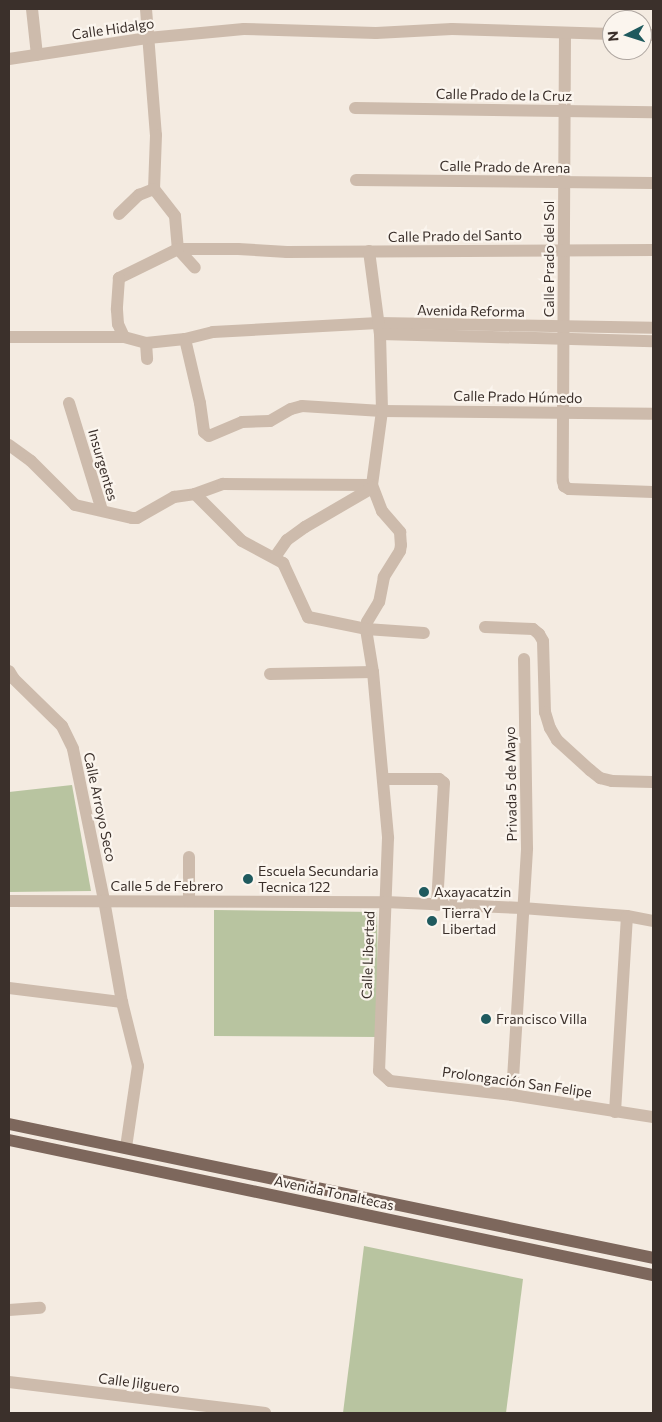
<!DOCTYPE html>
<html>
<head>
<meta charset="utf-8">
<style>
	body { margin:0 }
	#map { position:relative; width:662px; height:1422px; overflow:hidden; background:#f4ebe1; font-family:Commissioner,sans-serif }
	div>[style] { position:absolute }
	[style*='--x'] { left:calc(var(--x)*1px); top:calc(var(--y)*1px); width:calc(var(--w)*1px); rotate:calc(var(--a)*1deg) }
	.green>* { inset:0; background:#b8c4a0 }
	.minor>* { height:12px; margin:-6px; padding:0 6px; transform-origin:6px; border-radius:6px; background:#cdbbac }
	.major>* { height:12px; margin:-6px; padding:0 6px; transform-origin:6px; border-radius:6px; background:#7d675c }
	.dots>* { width:14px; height:14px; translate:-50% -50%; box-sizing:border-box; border:2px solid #fbf5ee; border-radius:50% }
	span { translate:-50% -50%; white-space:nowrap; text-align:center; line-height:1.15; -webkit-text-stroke:4.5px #fbf5ee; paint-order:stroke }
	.street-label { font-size:14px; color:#3b302b }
	.poi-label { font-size:14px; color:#3b302b }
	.left { translate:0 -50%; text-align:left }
	.frame { position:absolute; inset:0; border:10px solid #3b302b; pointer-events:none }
	.north { position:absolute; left:602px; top:10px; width:50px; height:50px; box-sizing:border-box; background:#fbf5ee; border:1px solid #aea6a0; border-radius:50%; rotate:265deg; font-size:14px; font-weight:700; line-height:20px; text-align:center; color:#3b302b }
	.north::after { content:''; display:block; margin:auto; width:18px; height:22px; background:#1f5a5e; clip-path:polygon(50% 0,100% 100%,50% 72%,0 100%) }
</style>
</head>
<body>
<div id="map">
	<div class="green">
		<div style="clip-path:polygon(72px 785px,91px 891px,9px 892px,9px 792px)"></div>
		<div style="clip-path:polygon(214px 910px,377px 912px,379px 1037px,214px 1036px)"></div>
		<div style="clip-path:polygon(364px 1246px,523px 1279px,506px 1413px,343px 1413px)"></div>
	</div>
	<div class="minor">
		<div style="--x:32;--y:9;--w:46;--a:83.8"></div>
		<div style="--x:146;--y:9;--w:126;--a:85.5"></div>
		<div style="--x:156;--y:135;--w:54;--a:92.1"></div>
		<div style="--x:154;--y:189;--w:34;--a:52"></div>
		<div style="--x:175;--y:216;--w:33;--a:85"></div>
		<div style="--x:178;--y:249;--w:25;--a:48"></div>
		<div style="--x:565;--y:33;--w:448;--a:90.3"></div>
		<div style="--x:563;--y:481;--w:5;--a:79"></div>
		<div style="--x:564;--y:486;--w:6;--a:31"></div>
		<div style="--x:569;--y:489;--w:84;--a:2"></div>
		<div style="--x:642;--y:35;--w:11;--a:0"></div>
		<div style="--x:9;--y:59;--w:141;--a:-8.6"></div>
		<div style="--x:148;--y:38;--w:96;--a:-5.4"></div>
		<div style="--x:244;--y:29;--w:132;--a:1.7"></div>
		<div style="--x:376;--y:33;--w:76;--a:-3"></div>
		<div style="--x:452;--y:29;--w:160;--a:1.8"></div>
		<div style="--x:355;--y:108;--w:298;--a:0.8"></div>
		<div style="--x:356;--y:180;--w:297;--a:0.6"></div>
		<div style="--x:119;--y:214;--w:28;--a:-44"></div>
		<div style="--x:139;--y:195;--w:16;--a:-22"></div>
		<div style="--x:653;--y:250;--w:366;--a:179.7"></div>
		<div style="--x:287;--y:252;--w:49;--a:-176.5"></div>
		<div style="--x:238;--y:249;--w:60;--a:180"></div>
		<div style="--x:178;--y:249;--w:66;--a:153.8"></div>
		<div style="--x:119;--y:278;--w:32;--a:94"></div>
		<div style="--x:117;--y:310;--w:14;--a:86"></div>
		<div style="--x:118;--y:324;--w:14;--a:65"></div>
		<div style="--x:124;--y:337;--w:23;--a:15"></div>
		<div style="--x:146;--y:343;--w:39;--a:-6"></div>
		<div style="--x:185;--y:339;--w:29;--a:-14"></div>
		<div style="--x:213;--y:332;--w:165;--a:-3.1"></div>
		<div style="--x:378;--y:323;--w:275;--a:1"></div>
		<div style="--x:369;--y:251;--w:84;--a:82.5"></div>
		<div style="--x:380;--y:334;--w:77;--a:88.5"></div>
		<div style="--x:382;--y:411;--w:75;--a:97.7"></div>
		<div style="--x:372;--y:485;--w:28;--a:69"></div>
		<div style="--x:382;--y:511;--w:28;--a:49"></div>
		<div style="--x:400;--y:532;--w:13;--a:86"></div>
		<div style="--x:401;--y:545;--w:6;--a:99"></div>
		<div style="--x:400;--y:551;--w:31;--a:122"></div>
		<div style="--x:384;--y:577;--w:25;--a:101"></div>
		<div style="--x:379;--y:602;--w:23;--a:121"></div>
		<div style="--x:367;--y:622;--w:7;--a:98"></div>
		<div style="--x:366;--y:629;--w:44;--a:80.8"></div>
		<div style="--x:373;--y:672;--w:167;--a:84.8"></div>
		<div style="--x:388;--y:838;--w:233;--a:92.2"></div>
		<div style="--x:379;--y:1071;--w:15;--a:42"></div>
		<div style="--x:390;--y:1081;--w:123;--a:6.5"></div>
		<div style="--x:512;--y:1095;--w:143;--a:8.9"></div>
		<div style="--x:380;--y:334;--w:273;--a:1.5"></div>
		<div style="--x:9;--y:337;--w:115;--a:0"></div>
		<div style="--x:185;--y:339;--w:66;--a:76.8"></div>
		<div style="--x:200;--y:403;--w:29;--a:82"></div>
		<div style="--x:204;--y:432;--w:6;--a:39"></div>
		<div style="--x:209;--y:436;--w:36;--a:-23"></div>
		<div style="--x:242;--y:422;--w:28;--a:-2"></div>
		<div style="--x:270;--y:421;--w:24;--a:-30"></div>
		<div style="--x:291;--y:409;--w:11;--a:-15"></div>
		<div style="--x:302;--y:406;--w:80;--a:3.6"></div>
		<div style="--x:382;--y:411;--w:271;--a:0.6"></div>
		<div style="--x:146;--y:343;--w:16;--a:86"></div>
		<div style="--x:69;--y:403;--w:112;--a:72.9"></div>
		<div style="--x:9;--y:445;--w:27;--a:36"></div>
		<div style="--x:31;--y:461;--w:62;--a:45"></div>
		<div style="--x:75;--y:505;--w:58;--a:12.8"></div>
		<div style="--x:132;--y:518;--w:5;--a:0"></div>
		<div style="--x:137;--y:518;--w:43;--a:-29.6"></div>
		<div style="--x:174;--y:497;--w:21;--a:-8"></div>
		<div style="--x:195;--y:494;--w:30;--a:-20"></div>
		<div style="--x:223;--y:484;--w:149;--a:0.4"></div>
		<div style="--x:195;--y:494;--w:66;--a:45"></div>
		<div style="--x:242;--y:541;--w:47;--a:28.2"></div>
		<div style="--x:283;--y:563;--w:60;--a:65.2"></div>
		<div style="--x:308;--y:617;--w:59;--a:11.7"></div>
		<div style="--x:366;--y:629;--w:58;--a:3.9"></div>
		<div style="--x:275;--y:557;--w:21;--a:-55"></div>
		<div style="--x:287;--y:540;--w:22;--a:-36"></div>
		<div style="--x:305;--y:527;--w:78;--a:-30.2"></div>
		<div style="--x:485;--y:627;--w:48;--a:2.4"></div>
		<div style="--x:533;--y:629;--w:8;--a:40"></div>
		<div style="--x:539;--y:634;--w:8;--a:60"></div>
		<div style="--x:543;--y:641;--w:71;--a:88.4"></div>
		<div style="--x:545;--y:712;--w:17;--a:73"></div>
		<div style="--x:550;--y:728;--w:14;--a:60"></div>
		<div style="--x:557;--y:740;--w:45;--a:42.3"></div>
		<div style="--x:590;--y:770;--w:13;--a:39"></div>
		<div style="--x:600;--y:778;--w:12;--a:14"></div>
		<div style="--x:612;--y:781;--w:41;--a:1.4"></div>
		<div style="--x:9;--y:671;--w:9;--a:58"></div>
		<div style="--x:14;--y:679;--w:67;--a:44.4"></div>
		<div style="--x:62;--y:726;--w:25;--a:64"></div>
		<div style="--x:73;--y:749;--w:154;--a:78.4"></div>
		<div style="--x:104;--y:900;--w:104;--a:80"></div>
		<div style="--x:122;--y:1002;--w:66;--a:76"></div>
		<div style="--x:138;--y:1066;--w:82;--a:98.4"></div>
		<div style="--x:270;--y:674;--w:103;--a:-1.1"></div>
		<div style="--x:384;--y:779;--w:55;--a:0"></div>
		<div style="--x:439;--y:779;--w:6;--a:39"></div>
		<div style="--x:444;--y:783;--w:122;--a:93.3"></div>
		<div style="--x:9;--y:901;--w:376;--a:0.2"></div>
		<div style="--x:385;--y:902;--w:137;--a:2.5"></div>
		<div style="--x:522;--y:908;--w:105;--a:4.4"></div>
		<div style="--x:627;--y:916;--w:26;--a:11"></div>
		<div style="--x:189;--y:901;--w:44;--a:-90"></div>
		<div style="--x:9;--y:988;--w:114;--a:7.1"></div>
		<div style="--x:512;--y:1095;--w:247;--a:-86.5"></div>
		<div style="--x:527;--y:848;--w:189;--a:-90.9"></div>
		<div style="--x:615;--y:1112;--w:196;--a:-86.5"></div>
		<div style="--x:9;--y:1310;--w:31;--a:-4"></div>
		<div style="--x:9;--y:1382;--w:258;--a:6.9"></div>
	</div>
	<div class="major">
		<div style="--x:9;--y:1124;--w:658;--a:11.75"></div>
		<div style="--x:9;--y:1140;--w:658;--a:11.84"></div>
	</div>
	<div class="dots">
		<div style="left:248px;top:879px;background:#1f5a5e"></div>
		<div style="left:424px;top:892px;background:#1f5a5e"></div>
		<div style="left:432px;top:921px;background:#1f5a5e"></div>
		<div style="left:486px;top:1019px;background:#1f5a5e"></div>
	</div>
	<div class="street-label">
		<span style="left:113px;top:29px;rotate:-8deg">Calle Hidalgo</span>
		<span style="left:504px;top:95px;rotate:1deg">Calle Prado de la Cruz</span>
		<span style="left:505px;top:167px;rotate:1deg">Calle Prado de Arena</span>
		<span style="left:455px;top:236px;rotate:-1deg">Calle Prado del Santo</span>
		<span style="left:549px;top:259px;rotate:-90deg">Calle Prado del Sol</span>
		<span style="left:471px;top:311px;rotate:1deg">Avenida Reforma</span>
		<span style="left:518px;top:397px;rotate:1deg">Calle Prado Húmedo</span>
		<span style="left:103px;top:465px;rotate:74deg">Insurgentes</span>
		<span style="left:511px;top:784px;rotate:-91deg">Privada 5 de Mayo</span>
		<span style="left:100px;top:807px;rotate:78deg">Calle Arroyo Seco</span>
		<span style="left:167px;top:886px">Calle 5 de Febrero</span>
		<span style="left:368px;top:955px;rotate:-88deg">Calle Libertad</span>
		<span style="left:517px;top:1082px;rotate:8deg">Prolongación San Felipe</span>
		<span style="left:334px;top:1193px;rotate:12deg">Avenida Tonaltecas</span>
		<span style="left:139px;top:1383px;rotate:7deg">Calle Jilguero</span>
	</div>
	<div class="poi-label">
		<span class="left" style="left:258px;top:879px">Escuela Secundaria<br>Tecnica 122</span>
		<span class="left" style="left:434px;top:892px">Axayacatzin</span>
		<span class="left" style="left:442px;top:921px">Tierra Y<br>Libertad</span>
		<span class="left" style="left:496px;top:1019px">Francisco Villa</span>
	</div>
	<div class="frame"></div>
	<div class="north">N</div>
</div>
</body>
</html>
